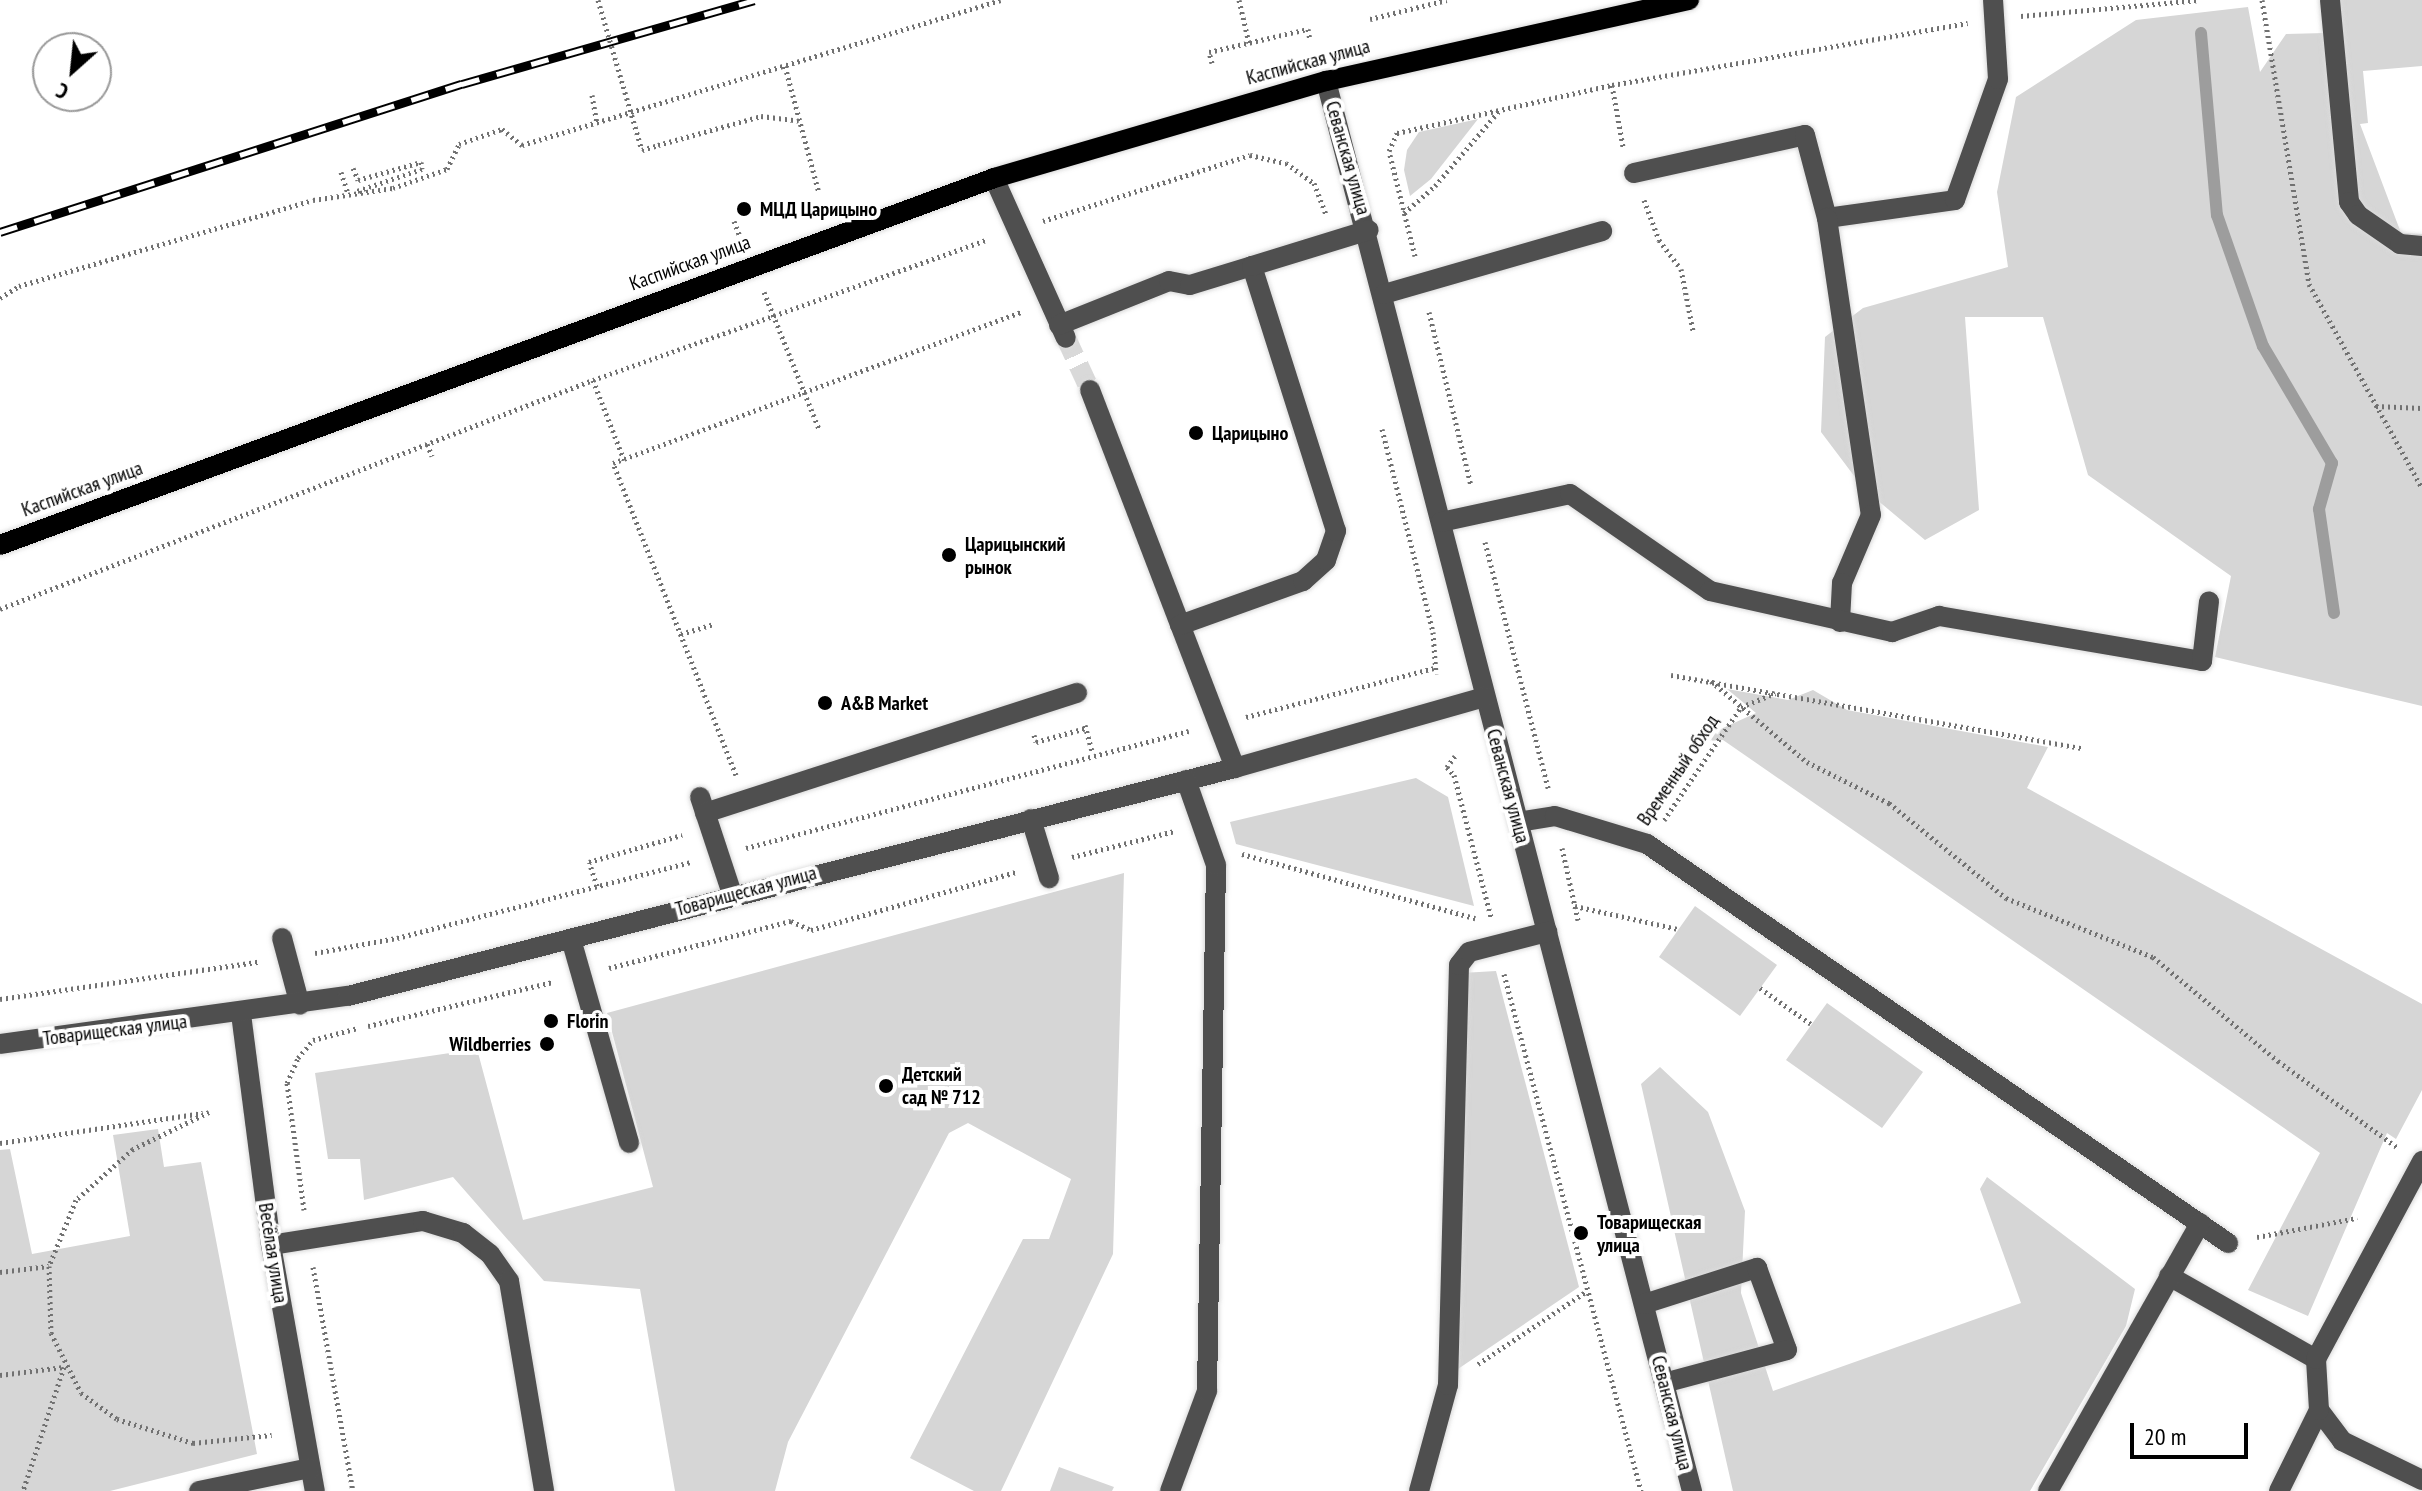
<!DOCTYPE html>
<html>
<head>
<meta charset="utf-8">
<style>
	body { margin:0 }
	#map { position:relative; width:2422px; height:1491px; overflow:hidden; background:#fff; font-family:"PT Sans Narrow",sans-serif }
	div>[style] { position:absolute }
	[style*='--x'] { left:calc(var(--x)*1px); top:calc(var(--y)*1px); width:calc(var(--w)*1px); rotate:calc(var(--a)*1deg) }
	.green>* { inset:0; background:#d6d6d6 }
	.stream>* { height:12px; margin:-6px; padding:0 6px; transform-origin:6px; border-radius:6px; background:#9d9d9d }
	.minor-tunnel>* { height:20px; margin-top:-10px; transform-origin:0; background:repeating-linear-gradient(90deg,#d9d9d9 0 20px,transparent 0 30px) }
	.path>* { height:5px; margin-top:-2.5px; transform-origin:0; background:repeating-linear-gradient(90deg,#717171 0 2px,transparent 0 6px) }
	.roads { filter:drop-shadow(0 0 2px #dbdbdb) drop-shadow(0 0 2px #dbdbdb) }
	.minor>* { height:20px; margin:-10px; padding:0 10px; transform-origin:10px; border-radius:10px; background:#4f4f4f }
	.major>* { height:20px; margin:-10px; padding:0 10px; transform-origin:10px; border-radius:10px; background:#000 }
	.rail>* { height:9px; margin-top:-4.5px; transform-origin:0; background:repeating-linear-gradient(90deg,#fff 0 18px,#000 0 36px); box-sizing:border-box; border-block:2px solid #000 }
	.path-bridge>* { height:5px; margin-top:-2.5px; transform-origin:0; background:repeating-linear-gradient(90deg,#717171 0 2px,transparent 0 6px) }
	.dots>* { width:22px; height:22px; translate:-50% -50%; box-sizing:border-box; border:4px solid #fff; border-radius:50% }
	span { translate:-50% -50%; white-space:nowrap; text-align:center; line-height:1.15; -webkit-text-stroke:8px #fff; paint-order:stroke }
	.street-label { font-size:20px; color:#000 }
	.poi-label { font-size:20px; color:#000; font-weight:700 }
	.left { translate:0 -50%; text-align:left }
	.right { translate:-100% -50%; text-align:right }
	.north { position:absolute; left:32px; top:32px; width:80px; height:80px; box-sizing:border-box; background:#fff; border:2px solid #999; border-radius:50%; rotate:207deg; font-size:22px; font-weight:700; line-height:32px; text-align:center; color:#000 }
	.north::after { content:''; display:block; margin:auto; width:28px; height:36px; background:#000; clip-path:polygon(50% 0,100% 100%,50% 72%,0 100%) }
	.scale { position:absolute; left:2130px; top:1423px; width:118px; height:36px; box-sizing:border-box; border:4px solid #000; border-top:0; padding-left:10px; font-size:24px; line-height:28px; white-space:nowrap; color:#000; -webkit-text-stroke:6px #fff; paint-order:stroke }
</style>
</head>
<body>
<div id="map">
	<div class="green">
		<div style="clip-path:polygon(2336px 0,2422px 0,2422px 66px,2363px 71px,2368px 123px,2360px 124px,2401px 233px,2422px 234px,2422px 706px,2215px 657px,2231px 576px,2088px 475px,2043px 317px,1965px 317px,1979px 510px,1925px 540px,1864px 489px,1821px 432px,1825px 337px,1863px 308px,2008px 267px,1997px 192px,2016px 97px,2136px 20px,2248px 7px,2260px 72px,2286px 34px,2325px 33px)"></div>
		<div style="clip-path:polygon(1478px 119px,1431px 179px,1410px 196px,1404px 170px,1407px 150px,1419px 132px)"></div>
		<div style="clip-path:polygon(1727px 689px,1788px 700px,1813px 690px,1847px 710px,2048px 747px,2027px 788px,2422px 1004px,2422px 1090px,2396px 1139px,2387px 1133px,2308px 1316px,2248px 1290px,2320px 1153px,1723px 740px,1692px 742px,1756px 713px)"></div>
		<div style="clip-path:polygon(1416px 778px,1448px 797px,1474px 906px,1236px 844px,1230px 822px)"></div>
		<div style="clip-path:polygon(1124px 873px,1113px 1254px,1001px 1491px,974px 1491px,910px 1458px,1023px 1239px,1049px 1239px,1071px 1179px,968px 1123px,949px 1133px,788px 1442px,775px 1491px,675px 1491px,640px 1289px,544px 1281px,453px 1177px,364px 1200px,360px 1159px,328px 1159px,315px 1073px,477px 1049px,523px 1220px,653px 1187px,607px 1013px)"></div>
		<div style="clip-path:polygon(1695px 906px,1777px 965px,1740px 1016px,1659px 957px)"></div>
		<div style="clip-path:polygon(1496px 971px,1579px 1287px,1455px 1371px,1462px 973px)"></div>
		<div style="clip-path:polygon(1827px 1003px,1923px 1072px,1882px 1128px,1786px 1060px)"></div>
		<div style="clip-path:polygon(1660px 1067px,1708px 1112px,1745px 1211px,1741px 1293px,1773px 1391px,2021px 1303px,1980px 1189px,1987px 1177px,2135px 1289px,2126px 1326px,2030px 1491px,1733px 1491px,1641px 1084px)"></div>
		<div style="clip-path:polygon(158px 1129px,164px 1167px,201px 1162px,257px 1454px,110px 1491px,0 1491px,0 1150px,10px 1149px,32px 1254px,130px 1236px,113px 1135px)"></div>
		<div style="clip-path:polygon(1059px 1467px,1114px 1487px,1112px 1491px,1050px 1491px)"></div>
	</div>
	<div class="stream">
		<div style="--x:2201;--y:33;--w:183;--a:85"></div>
		<div style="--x:2217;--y:215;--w:139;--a:70.7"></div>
		<div style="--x:2263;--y:346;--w:136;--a:59.5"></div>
		<div style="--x:2332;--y:463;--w:48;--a:105.8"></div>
		<div style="--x:2319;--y:509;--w:105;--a:81.8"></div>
	</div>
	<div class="minor-tunnel">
		<div style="--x:1066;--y:338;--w:57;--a:65.2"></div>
	</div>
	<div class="path">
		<div style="--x:1239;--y:0;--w:44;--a:76.9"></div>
		<div style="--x:2262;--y:0;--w:288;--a:80.6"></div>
		<div style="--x:2309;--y:284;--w:233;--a:61"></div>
		<div style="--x:2021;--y:16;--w:179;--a:-5.1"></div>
		<div style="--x:1370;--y:19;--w:79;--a:-13.9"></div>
		<div style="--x:1212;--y:63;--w:11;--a:-105"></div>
		<div style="--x:1209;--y:52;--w:102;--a:-13.1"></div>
		<div style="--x:1308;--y:29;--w:11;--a:80"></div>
		<div style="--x:785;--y:66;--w:131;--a:75"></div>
		<div style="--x:1612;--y:85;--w:63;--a:79.9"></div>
		<div style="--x:592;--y:95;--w:28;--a:80"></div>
		<div style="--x:658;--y:145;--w:107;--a:-15.7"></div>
		<div style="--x:761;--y:116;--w:38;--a:7"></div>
		<div style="--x:353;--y:168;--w:13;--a:67"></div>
		<div style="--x:358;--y:180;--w:66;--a:-15.9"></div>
		<div style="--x:421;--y:162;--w:7;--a:82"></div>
		<div style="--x:422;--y:169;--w:69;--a:161.3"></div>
		<div style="--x:341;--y:172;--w:23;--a:72"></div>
		<div style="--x:1644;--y:200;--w:43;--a:69.4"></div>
		<div style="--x:1659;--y:240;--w:36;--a:53"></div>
		<div style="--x:1681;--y:269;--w:63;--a:79"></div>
		<div style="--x:1404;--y:213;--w:41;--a:-41.1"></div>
		<div style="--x:1435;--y:186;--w:99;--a:-49.5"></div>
		<div style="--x:734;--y:221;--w:19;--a:69"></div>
		<div style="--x:1043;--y:221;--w:217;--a:-17.7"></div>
		<div style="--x:1250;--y:155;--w:37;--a:13"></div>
		<div style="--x:1286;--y:163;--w:34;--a:36"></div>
		<div style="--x:1314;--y:183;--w:33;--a:69"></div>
		<div style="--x:1415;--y:256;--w:108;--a:-103.9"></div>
		<div style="--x:1389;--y:151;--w:20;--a:-66"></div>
		<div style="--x:1397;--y:133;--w:220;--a:-12.6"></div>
		<div style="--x:1612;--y:85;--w:361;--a:-9.9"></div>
		<div style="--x:764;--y:292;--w:148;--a:68.1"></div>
		<div style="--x:0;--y:298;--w:22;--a:-32"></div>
		<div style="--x:19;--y:286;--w:306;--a:-16.3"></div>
		<div style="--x:313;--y:200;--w:81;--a:-8.5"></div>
		<div style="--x:393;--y:188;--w:57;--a:-19.4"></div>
		<div style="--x:447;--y:169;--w:28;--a:-64"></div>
		<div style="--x:459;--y:144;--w:46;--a:-19.2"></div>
		<div style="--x:502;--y:129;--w:26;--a:39"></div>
		<div style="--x:522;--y:145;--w:500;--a:-16.84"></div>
		<div style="--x:1429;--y:312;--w:178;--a:76.4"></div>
		<div style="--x:593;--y:380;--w:86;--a:68.8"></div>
		<div style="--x:2376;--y:406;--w:46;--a:2.5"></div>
		<div style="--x:1382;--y:429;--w:209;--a:75.9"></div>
		<div style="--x:1433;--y:632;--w:42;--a:85.9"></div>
		<div style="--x:427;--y:444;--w:13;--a:67"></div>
		<div style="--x:1485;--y:542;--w:254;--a:75.6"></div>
		<div style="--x:0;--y:609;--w:636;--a:-21.12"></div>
		<div style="--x:593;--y:380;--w:419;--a:-19.6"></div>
		<div style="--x:681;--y:634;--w:34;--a:-17"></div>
		<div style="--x:1671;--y:675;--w:417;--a:10.1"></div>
		<div style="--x:1711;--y:681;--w:126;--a:40.2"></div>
		<div style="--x:1807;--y:762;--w:92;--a:26.6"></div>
		<div style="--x:1889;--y:803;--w:151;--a:39.1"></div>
		<div style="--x:2006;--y:898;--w:158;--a:21.9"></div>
		<div style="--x:2153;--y:957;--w:163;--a:39.8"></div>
		<div style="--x:2278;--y:1061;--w:147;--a:35.9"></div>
		<div style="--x:1246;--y:717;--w:194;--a:-14.6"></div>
		<div style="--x:1085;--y:725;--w:30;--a:75"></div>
		<div style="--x:1034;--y:735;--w:7;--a:74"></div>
		<div style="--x:1036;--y:742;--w:52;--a:-15.6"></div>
		<div style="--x:1455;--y:756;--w:14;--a:126"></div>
		<div style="--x:1447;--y:767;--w:11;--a:49"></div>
		<div style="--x:1454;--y:775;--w:147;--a:75.4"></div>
		<div style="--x:736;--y:775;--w:335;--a:-111.5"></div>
		<div style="--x:613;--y:463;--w:435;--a:-20.3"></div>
		<div style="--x:1664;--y:820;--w:137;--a:-55.7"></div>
		<div style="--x:1741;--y:707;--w:37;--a:-22"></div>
		<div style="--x:746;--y:848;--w:458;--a:-14.8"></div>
		<div style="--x:1562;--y:848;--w:74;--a:77.5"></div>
		<div style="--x:1242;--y:854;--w:242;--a:15.4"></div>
		<div style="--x:1072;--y:857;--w:106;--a:-14.2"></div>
		<div style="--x:597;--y:886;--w:25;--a:-108"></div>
		<div style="--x:589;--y:862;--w:97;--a:-16.2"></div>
		<div style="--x:1575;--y:906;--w:106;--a:12.6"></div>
		<div style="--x:315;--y:953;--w:83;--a:-10.4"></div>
		<div style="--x:397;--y:938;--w:303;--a:-14.5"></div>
		<div style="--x:609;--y:968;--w:188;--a:-14.5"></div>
		<div style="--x:791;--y:921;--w:22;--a:24"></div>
		<div style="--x:811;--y:930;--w:213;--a:-15.8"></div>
		<div style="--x:1504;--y:974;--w:535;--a:75.16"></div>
		<div style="--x:1760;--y:988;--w:62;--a:35.2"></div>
		<div style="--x:0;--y:999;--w:261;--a:-8.2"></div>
		<div style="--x:368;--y:1026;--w:190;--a:-13.4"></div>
		<div style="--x:209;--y:1112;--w:85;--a:154"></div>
		<div style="--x:133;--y:1149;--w:76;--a:138.2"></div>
		<div style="--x:76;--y:1200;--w:71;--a:112.2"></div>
		<div style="--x:49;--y:1266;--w:67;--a:88.3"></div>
		<div style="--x:51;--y:1333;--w:67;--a:63.4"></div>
		<div style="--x:81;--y:1393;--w:44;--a:35.8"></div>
		<div style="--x:117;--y:1419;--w:80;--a:17.5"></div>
		<div style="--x:193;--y:1443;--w:79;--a:-5.8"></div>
		<div style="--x:0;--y:1143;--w:205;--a:-8.4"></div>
		<div style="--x:304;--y:1210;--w:128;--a:-97.6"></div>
		<div style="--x:287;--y:1083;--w:27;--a:-66"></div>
		<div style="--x:298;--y:1058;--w:23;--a:-50"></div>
		<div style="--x:313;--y:1040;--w:47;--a:-14.9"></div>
		<div style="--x:2257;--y:1237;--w:102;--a:-10.8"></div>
		<div style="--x:313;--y:1267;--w:228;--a:79.9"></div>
		<div style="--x:0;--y:1272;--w:49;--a:-7"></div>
		<div style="--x:1478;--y:1364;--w:131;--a:-33.8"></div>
		<div style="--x:0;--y:1375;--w:64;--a:-7.1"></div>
		<div style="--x:64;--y:1367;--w:131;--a:108.3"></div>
	</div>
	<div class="roads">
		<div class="minor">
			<div style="--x:2330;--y:0;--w:203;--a:84.6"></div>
			<div style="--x:2349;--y:202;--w:16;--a:55"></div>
			<div style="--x:2358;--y:215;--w:51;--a:34.6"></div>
			<div style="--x:2400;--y:244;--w:22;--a:5"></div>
			<div style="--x:1326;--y:81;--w:1457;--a:75.45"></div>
			<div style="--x:1634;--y:173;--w:175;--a:-12.5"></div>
			<div style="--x:1805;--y:135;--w:86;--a:75.2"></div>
			<div style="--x:1827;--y:218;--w:129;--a:-8"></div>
			<div style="--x:1955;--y:200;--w:128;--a:-70.4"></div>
			<div style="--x:1998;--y:79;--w:79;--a:-93.6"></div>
			<div style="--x:994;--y:178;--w:175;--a:65.8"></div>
			<div style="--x:1827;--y:218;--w:300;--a:81.6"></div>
			<div style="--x:1871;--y:515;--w:74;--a:113.1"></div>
			<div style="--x:1842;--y:583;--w:39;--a:93"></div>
			<div style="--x:1384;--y:294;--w:227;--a:-16.1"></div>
			<div style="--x:1059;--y:325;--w:118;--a:-21.8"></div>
			<div style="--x:1169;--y:281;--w:21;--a:11"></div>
			<div style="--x:1190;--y:285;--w:65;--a:-17"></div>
			<div style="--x:1090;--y:390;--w:405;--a:69"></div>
			<div style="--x:1441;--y:522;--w:132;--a:-12.2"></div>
			<div style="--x:1570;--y:494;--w:170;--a:34.7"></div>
			<div style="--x:1710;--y:591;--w:187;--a:12.7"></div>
			<div style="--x:1892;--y:632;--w:50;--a:-18.8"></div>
			<div style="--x:1939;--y:616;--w:267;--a:9.7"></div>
			<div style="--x:2202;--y:661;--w:60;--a:-83.3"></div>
			<div style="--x:1180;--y:625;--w:131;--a:-19.7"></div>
			<div style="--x:1303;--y:581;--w:31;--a:-42"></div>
			<div style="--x:1326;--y:560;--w:31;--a:-71"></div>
			<div style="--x:1336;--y:531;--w:278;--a:-107.6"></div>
			<div style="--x:1252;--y:266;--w:122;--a:-17.1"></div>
			<div style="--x:700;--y:797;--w:102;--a:71.7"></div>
			<div style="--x:705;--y:813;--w:391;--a:-17.9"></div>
			<div style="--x:1031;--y:819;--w:62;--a:73"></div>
			<div style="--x:1518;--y:822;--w:37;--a:-9"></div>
			<div style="--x:1555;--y:816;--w:96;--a:16.9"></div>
			<div style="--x:1647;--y:844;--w:705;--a:34.48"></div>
			<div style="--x:282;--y:938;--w:69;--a:75"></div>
			<div style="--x:571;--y:939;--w:212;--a:74.1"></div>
			<div style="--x:241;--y:1014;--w:233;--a:82.6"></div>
			<div style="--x:271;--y:1245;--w:250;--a:79.9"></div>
			<div style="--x:0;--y:1044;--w:351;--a:-7.9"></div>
			<div style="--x:348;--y:996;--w:916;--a:-14.42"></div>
			<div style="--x:1235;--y:768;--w:260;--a:-15.9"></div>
			<div style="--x:271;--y:1245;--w:154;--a:-9"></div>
			<div style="--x:423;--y:1221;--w:42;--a:16.7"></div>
			<div style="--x:463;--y:1233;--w:34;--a:38"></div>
			<div style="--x:490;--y:1254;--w:33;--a:55"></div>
			<div style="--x:509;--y:1281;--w:213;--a:80.5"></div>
			<div style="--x:2169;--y:1276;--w:169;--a:29.5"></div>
			<div style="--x:1644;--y:1304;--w:119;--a:-17.7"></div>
			<div style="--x:1757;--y:1268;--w:87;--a:69.9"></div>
			<div style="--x:1787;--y:1350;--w:127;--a:165"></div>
			<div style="--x:2319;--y:1410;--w:39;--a:53"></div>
			<div style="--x:2342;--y:1441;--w:89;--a:26"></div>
			<div style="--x:199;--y:1491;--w:113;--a:-11.7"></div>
			<div style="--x:1170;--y:1491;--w:107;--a:-69.7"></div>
			<div style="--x:1207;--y:1391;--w:526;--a:-89.02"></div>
			<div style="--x:1216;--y:865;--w:90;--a:-109.4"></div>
			<div style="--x:1419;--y:1491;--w:110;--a:-74.7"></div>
			<div style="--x:1448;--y:1385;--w:420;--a:-88.5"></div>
			<div style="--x:1459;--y:965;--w:16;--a:-52"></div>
			<div style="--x:1469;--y:952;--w:81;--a:-14.4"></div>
			<div style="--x:2048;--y:1491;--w:308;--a:-60.4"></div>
			<div style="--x:2279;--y:1491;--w:90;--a:-63.7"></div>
			<div style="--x:2319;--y:1410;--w:51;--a:-93.4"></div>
			<div style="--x:2316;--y:1359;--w:225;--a:-61.8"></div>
		</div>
		<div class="major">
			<div style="--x:0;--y:545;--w:1060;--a:-20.26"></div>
			<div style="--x:994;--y:178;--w:346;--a:-16.3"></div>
			<div style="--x:1326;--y:81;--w:372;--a:-12.6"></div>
		</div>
	</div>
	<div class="rail">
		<div style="--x:0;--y:232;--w:485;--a:-17.8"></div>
		<div style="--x:462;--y:84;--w:304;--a:-16"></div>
	</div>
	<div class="path-bridge">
		<div style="--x:598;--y:0;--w:156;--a:73.7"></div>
		<div style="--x:642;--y:150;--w:17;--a:-17"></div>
	</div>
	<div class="dots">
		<div style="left:744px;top:209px;background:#000"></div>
		<div style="left:1196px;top:433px;background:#000"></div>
		<div style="left:949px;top:555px;background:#000"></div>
		<div style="left:825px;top:703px;background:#000"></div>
		<div style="left:551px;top:1021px;background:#000"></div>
		<div style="left:547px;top:1044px;background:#000"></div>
		<div style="left:886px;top:1086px;background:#000"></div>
		<div style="left:1581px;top:1233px;background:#000"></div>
	</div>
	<div class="street-label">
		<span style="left:1308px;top:62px;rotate:-15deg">Каспийская улица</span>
		<span style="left:1348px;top:158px;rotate:74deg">Севанская улица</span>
		<span style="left:690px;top:263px;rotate:-20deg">Каспийская улица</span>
		<span style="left:82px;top:489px;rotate:-20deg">Каспийская улица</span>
		<span style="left:1678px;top:770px;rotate:-56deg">Временный обход</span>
		<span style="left:1508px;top:786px;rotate:75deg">Севанская улица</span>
		<span style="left:746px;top:891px;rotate:-15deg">Товарищеская улица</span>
		<span style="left:115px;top:1030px;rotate:-7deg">Товарищеская улица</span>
		<span style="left:273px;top:1253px;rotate:81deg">Весёлая улица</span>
		<span style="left:1672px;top:1413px;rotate:76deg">Севанская улица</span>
	</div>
	<div class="poi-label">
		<span class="left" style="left:760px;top:209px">МЦД Царицыно</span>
		<span class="left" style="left:1212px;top:433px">Царицыно</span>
		<span class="left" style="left:965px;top:556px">Царицынский<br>рынок</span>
		<span class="left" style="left:841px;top:703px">A&amp;B Market</span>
		<span class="left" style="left:567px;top:1021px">Florin</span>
		<span class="right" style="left:531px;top:1044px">Wildberries</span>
		<span class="left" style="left:902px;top:1086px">Детский<br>сад № 712</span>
		<span class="left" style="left:1597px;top:1234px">Товарищеская<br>улица</span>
	</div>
	<div class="north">С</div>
	<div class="scale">20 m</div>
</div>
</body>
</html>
